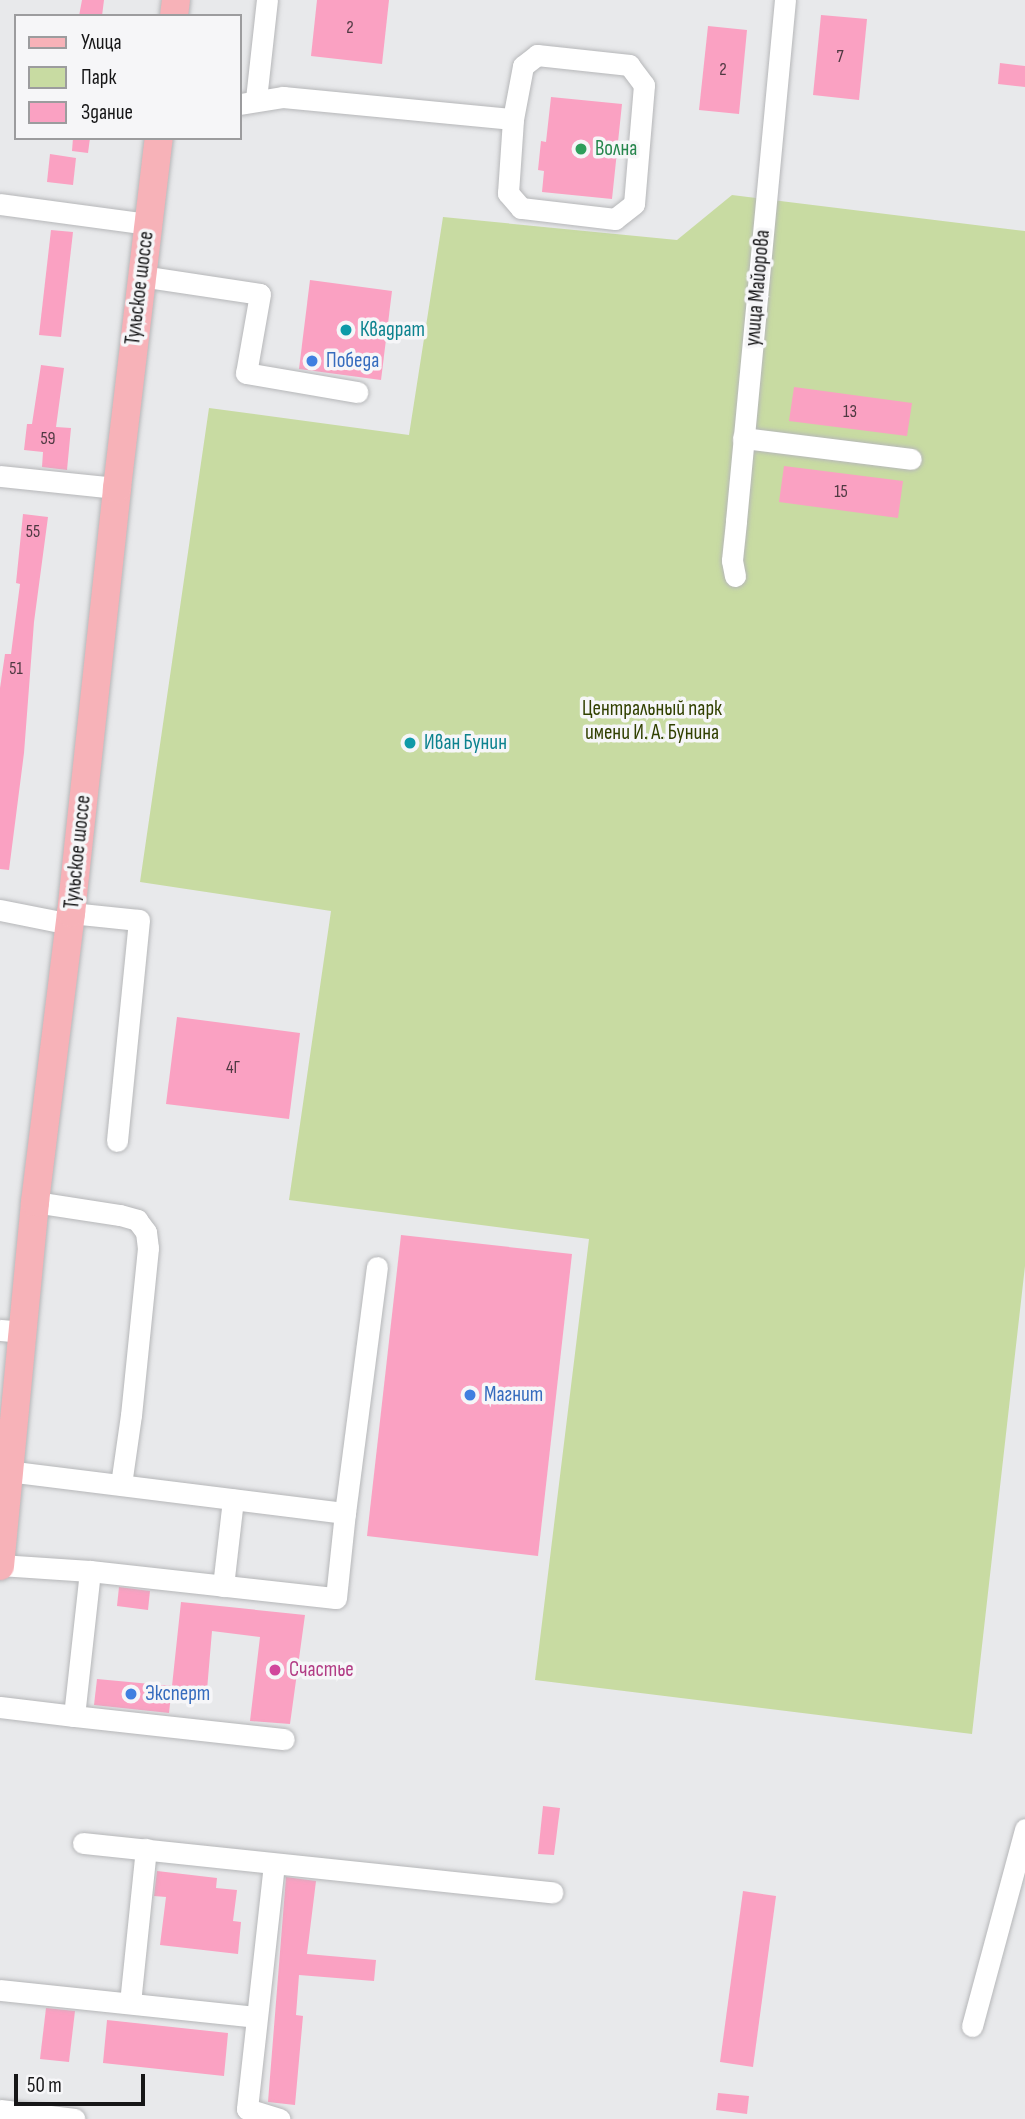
<!DOCTYPE html>
<html>
<head>
<meta charset="utf-8">
<style>
	body { margin:0 }
	#map { position:relative; width:1025px; height:2119px; overflow:hidden; background:#e8e9eb; font-family:"Sofia Sans Condensed",sans-serif }
	div>[style] { position:absolute }
	[style*='--x'] { left:calc(var(--x)*1px); top:calc(var(--y)*1px); width:calc(var(--w)*1px); rotate:calc(var(--a)*1deg) }
	.green>* { inset:0; background:#c8dba2 }
	.building>* { inset:0; background:#faa1c2 }
	.roads { filter:drop-shadow(0 0 2px #b6b7b9) drop-shadow(0 0 2px #b6b7b9) }
	.minor>* { height:21px; margin:-10.5px; padding:0 10.5px; transform-origin:10.5px; border-radius:10.5px; background:#fff }
	.major>* { height:28px; margin:-14px; padding:0 14px; transform-origin:14px; border-radius:14px; background:#f7b2b8 }
	.dots>* { width:19px; height:19px; translate:-50% -50%; box-sizing:border-box; border:4px solid #f6f6f8; border-radius:50% }
	span { translate:-50% -50%; white-space:nowrap; text-align:center; line-height:1.15; -webkit-text-stroke:7px #f6f6f8; paint-order:stroke }
	.number-label { font-size:18px; color:#4f3942 }
	.number-label span { -webkit-text-stroke-width:0 }
	.leisure-label { font-size:21px; color:#27864d }
	.left { translate:0 -50%; text-align:left }
	.street-label { font-size:21px; color:#161617 }
	.culture-label { font-size:21px; color:#0d838f }
	.shop-label { font-size:21px; color:#366cbe }
	.park-label { font-size:21px; color:#314000 }
	.hotel-label { font-size:21px; color:#b23c85 }
	.legend { position:absolute; left:14px; top:14px; width:228px; height:126px; box-sizing:border-box; background:#f6f6f8; border:2px solid #9c9c9e; margin:0; padding:9px 12px; list-style:none; font-size:21px; color:#161617 }
	.legend li { display:flex; align-items:center; gap:14px; height:35px }
	.legend b { width:35px; border:2px solid #9c9c9e }
	.scale { position:absolute; left:14px; top:2074px; width:131px; height:32px; box-sizing:border-box; border:4px solid #161617; border-top:0; padding-left:9px; font-size:21px; line-height:24px; white-space:nowrap; color:#161617; -webkit-text-stroke:5px #f6f6f8; paint-order:stroke }
</style>
</head>
<body>
<div id="map">
	<div class="green">
		<div style="clip-path:polygon(732px 195px,1025px 231px,1025px 1266px,972px 1734px,535px 1680px,589px 1239px,289px 1200px,331px 911px,140px 882px,209px 408px,409px 435px,443px 217px,677px 240px)"></div>
	</div>
	<div class="building">
		<div style="clip-path:polygon(82px 0,104px 0,102px 16px,79px 16px)"></div>
		<div style="clip-path:polygon(317px 0,389px 0,382px 64px,311px 56px)"></div>
		<div style="clip-path:polygon(821px 15px,867px 19px,859px 100px,813px 95px)"></div>
		<div style="clip-path:polygon(708px 26px,747px 30px,739px 114px,699px 110px)"></div>
		<div style="clip-path:polygon(1000px 63px,1025px 66px,1025px 87px,998px 84px)"></div>
		<div style="clip-path:polygon(551px 97px,622px 104px,612px 199px,542px 192px,544px 171px,538px 170px,541px 141px,546px 142px)"></div>
		<div style="clip-path:polygon(73px 138px,90px 138px,88px 153px,72px 151px)"></div>
		<div style="clip-path:polygon(50px 154px,76px 158px,73px 185px,47px 182px)"></div>
		<div style="clip-path:polygon(51px 230px,73px 232px,61px 337px,39px 335px)"></div>
		<div style="clip-path:polygon(310px 280px,392px 291px,381px 380px,299px 369px)"></div>
		<div style="clip-path:polygon(41px 365px,64px 368px,56px 427px,71px 428px,67px 470px,42px 467px,43px 452px,24px 450px,27px 424px,32px 424px)"></div>
		<div style="clip-path:polygon(794px 387px,912px 403px,907px 436px,789px 421px)"></div>
		<div style="clip-path:polygon(784px 466px,903px 481px,898px 518px,779px 502px)"></div>
		<div style="clip-path:polygon(23px 514px,48px 517px,34px 622px,24px 753px,9px 870px,0 869px,0 688px,5px 654px,11px 654px,20px 584px,16px 583px)"></div>
		<div style="clip-path:polygon(177px 1017px,300px 1033px,289px 1119px,166px 1104px)"></div>
		<div style="clip-path:polygon(401px 1235px,572px 1254px,538px 1556px,367px 1536px)"></div>
		<div style="clip-path:polygon(119px 1587px,150px 1591px,148px 1610px,117px 1606px)"></div>
		<div style="clip-path:polygon(181px 1602px,305px 1615px,290px 1724px,250px 1721px,260px 1637px,212px 1631px,207px 1690px,172px 1686px)"></div>
		<div style="clip-path:polygon(97px 1679px,172px 1686px,169px 1713px,94px 1705px)"></div>
		<div style="clip-path:polygon(543px 1806px,560px 1808px,554px 1855px,538px 1854px)"></div>
		<div style="clip-path:polygon(157px 1871px,217px 1878px,216px 1888px,237px 1890px,233px 1921px,241px 1922px,238px 1954px,160px 1945px,166px 1897px,154px 1896px)"></div>
		<div style="clip-path:polygon(286px 1877px,316px 1881px,307px 1954px,376px 1960px,374px 1981px,299px 1975px,296px 2015px,303px 2016px,295px 2105px,268px 2102px)"></div>
		<div style="clip-path:polygon(743px 1891px,776px 1896px,753px 2067px,720px 2062px)"></div>
		<div style="clip-path:polygon(46px 2008px,75px 2011px,69px 2062px,40px 2059px)"></div>
		<div style="clip-path:polygon(107px 2020px,228px 2033px,224px 2076px,103px 2063px)"></div>
		<div style="clip-path:polygon(718px 2093px,749px 2096px,747px 2114px,716px 2110px)"></div>
	</div>
	<div class="roads">
		<div class="minor">
			<div style="--x:537;--y:55;--w:93;--a:6.2"></div>
			<div style="--x:629;--y:65;--w:25;--a:53"></div>
			<div style="--x:644;--y:85;--w:119;--a:94.8"></div>
			<div style="--x:634;--y:204;--w:24;--a:142"></div>
			<div style="--x:615;--y:219;--w:95;--a:-173.3"></div>
			<div style="--x:521;--y:208;--w:20;--a:-131"></div>
			<div style="--x:508;--y:193;--w:74;--a:-86.1"></div>
			<div style="--x:513;--y:119;--w:54;--a:-79.3"></div>
			<div style="--x:523;--y:66;--w:18;--a:-38"></div>
			<div style="--x:256;--y:99;--w:100;--a:-83.7"></div>
			<div style="--x:240;--y:104;--w:44;--a:-9.2"></div>
			<div style="--x:283;--y:97;--w:231;--a:5.5"></div>
			<div style="--x:0;--y:204;--w:149;--a:7.7"></div>
			<div style="--x:141;--y:276;--w:120;--a:8.6"></div>
			<div style="--x:260;--y:294;--w:80;--a:100"></div>
			<div style="--x:246;--y:373;--w:113;--a:9.7"></div>
			<div style="--x:743;--y:438;--w:169;--a:7.1"></div>
			<div style="--x:0;--y:476;--w:118;--a:5.9"></div>
			<div style="--x:735;--y:576;--w:16;--a:-101"></div>
			<div style="--x:732;--y:560;--w:39;--a:-84"></div>
			<div style="--x:736;--y:521;--w:523;--a:-84.63"></div>
			<div style="--x:0;--y:910;--w:71;--a:11.3"></div>
			<div style="--x:71;--y:913;--w:68;--a:5.9"></div>
			<div style="--x:139;--y:920;--w:222;--a:95.7"></div>
			<div style="--x:35;--y:1202;--w:86;--a:8.7"></div>
			<div style="--x:120;--y:1215;--w:18;--a:16"></div>
			<div style="--x:137;--y:1220;--w:15;--a:53"></div>
			<div style="--x:146;--y:1232;--w:16;--a:83"></div>
			<div style="--x:148;--y:1248;--w:168;--a:95.8"></div>
			<div style="--x:131;--y:1415;--w:70;--a:98.2"></div>
			<div style="--x:0;--y:1330;--w:21;--a:5"></div>
			<div style="--x:345;--y:1513;--w:248;--a:-82.6"></div>
			<div style="--x:0;--y:1565;--w:90;--a:3.8"></div>
			<div style="--x:90;--y:1571;--w:247;--a:6.3"></div>
			<div style="--x:336;--y:1598;--w:85;--a:-84"></div>
			<div style="--x:345;--y:1513;--w:339;--a:-172.9"></div>
			<div style="--x:223;--y:1586;--w:87;--a:-83.4"></div>
			<div style="--x:0;--y:1707;--w:75;--a:6.9"></div>
			<div style="--x:74;--y:1716;--w:146;--a:-83.7"></div>
			<div style="--x:74;--y:1716;--w:211;--a:6.3"></div>
			<div style="--x:83;--y:1843;--w:472;--a:6"></div>
			<div style="--x:274;--y:1864;--w:246;--a:96.3"></div>
			<div style="--x:247;--y:2109;--w:34;--a:17"></div>
			<div style="--x:0;--y:1990;--w:256;--a:6"></div>
			<div style="--x:130;--y:2003;--w:155;--a:-84.1"></div>
			<div style="--x:972;--y:2026;--w:204;--a:-74.9"></div>
			<div style="--x:0;--y:2110;--w:75;--a:6.9"></div>
		</div>
		<div class="major">
			<div style="--x:174;--y:16;--w:16;--a:-83"></div>
			<div style="--x:0;--y:1566;--w:366;--a:-84.5"></div>
			<div style="--x:35;--y:1202;--w:291;--a:-82.9"></div>
			<div style="--x:71;--y:913;--w:427;--a:-83.8"></div>
			<div style="--x:117;--y:488;--w:353;--a:-83.2"></div>
		</div>
	</div>
	<div class="dots">
		<div style="left:581px;top:149px;background:#2e9e5b"></div>
		<div style="left:346px;top:330px;background:#0f9aa8"></div>
		<div style="left:312px;top:361px;background:#3f7fe0"></div>
		<div style="left:410px;top:743px;background:#0f9aa8"></div>
		<div style="left:470px;top:1395px;background:#3f7fe0"></div>
		<div style="left:275px;top:1670px;background:#d1479c"></div>
		<div style="left:131px;top:1694px;background:#3f7fe0"></div>
	</div>
	<div class="number-label">
		<span style="left:350px;top:28px">2</span>
		<span style="left:840px;top:57px">7</span>
		<span style="left:723px;top:70px">2</span>
		<span style="left:850px;top:412px">13</span>
		<span style="left:48px;top:439px">59</span>
		<span style="left:841px;top:492px">15</span>
		<span style="left:33px;top:532px">55</span>
		<span style="left:16px;top:669px">51</span>
		<span style="left:233px;top:1068px">4Г</span>
	</div>
	<div class="leisure-label">
		<span class="left" style="left:595px;top:149px">Волна</span>
	</div>
	<div class="street-label">
		<span style="left:140px;top:288px;rotate:-83deg">Тульское шоссе</span>
		<span style="left:758px;top:288px;rotate:-85deg">улица Майорова</span>
		<span style="left:78px;top:852px;rotate:-84deg">Тульское шоссе</span>
	</div>
	<div class="culture-label">
		<span class="left" style="left:360px;top:330px">Квадрат</span>
		<span class="left" style="left:424px;top:743px">Иван Бунин</span>
	</div>
	<div class="shop-label">
		<span class="left" style="left:326px;top:361px">Победа</span>
		<span class="left" style="left:484px;top:1395px">Магнит</span>
		<span class="left" style="left:145px;top:1694px">Эксперт</span>
	</div>
	<div class="park-label">
		<span style="left:652px;top:721px">Центральный парк<br>имени И. А. Бунина</span>
	</div>
	<div class="hotel-label">
		<span class="left" style="left:289px;top:1670px">Счастье</span>
	</div>
	<ul class="legend">
	<li><b style="height:9px;background:#f7b2b8"></b>Улица</li>
	<li><b style="height:19px;background:#c8dba2"></b>Парк</li>
	<li><b style="height:19px;background:#faa1c2"></b>Здание</li>
	</ul>
	<div class="scale">50 m</div>
</div>
</body>
</html>
